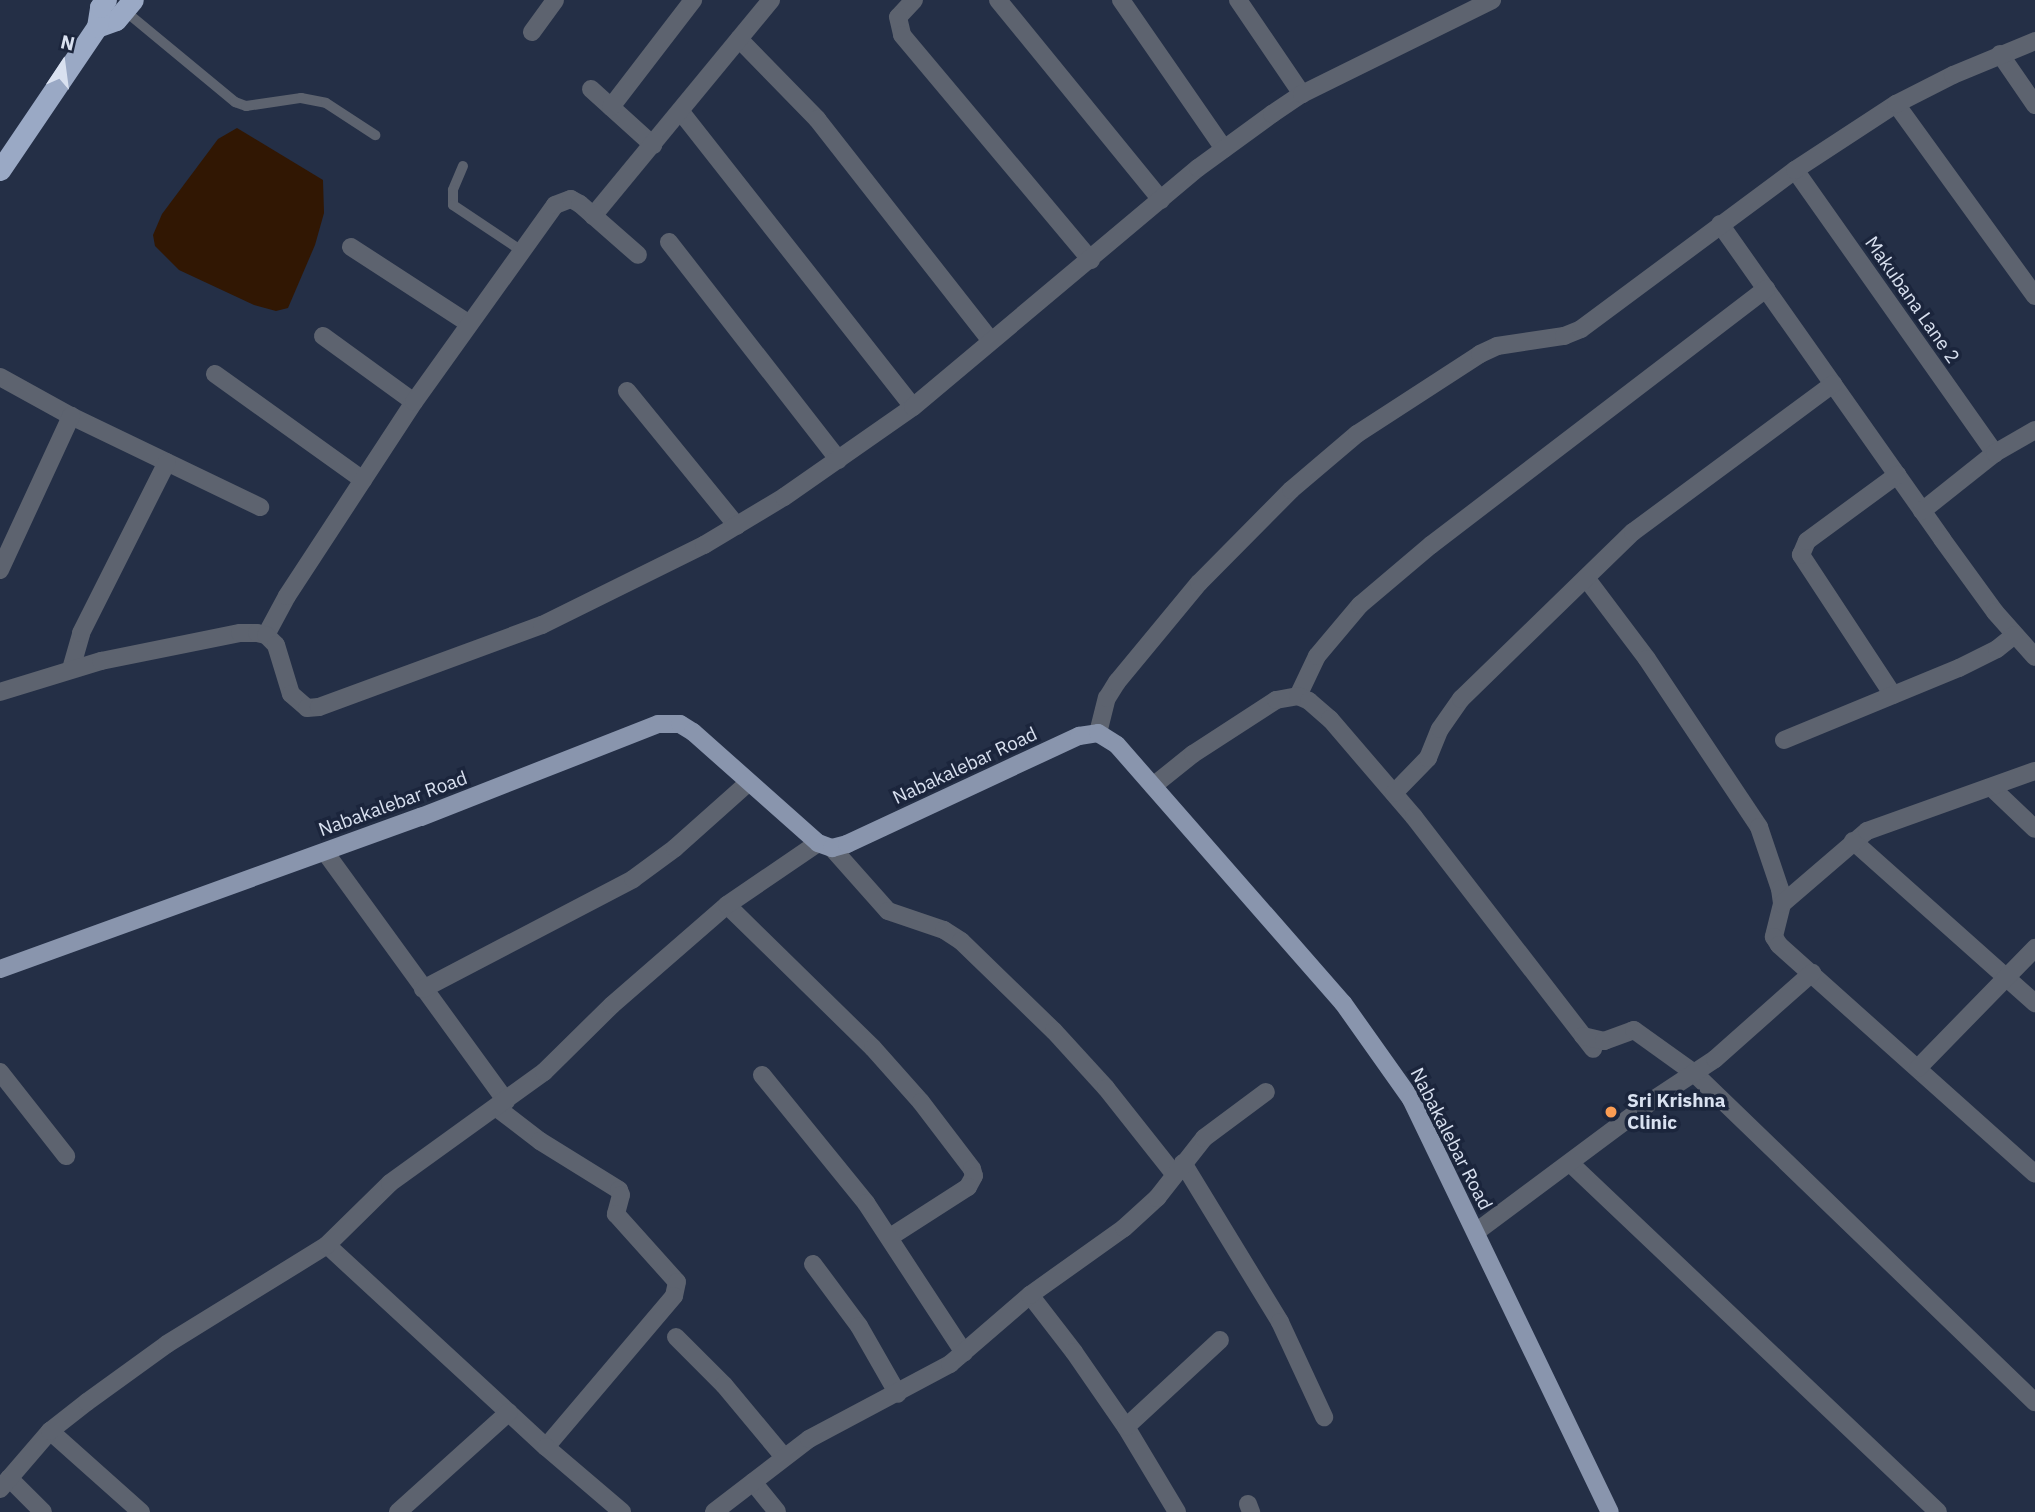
<!DOCTYPE html>
<html>
<head>
<meta charset="utf-8">
<style>
	body { margin:0 }
	#map { position:relative; width:2035px; height:1512px; overflow:hidden; background:#242f46; font-family:"IBM Plex Sans",sans-serif }
	div>[style] { position:absolute }
	[style*='--x'] { left:calc(var(--x)*1px); top:calc(var(--y)*1px); width:calc(var(--w)*1px); rotate:calc(var(--a)*1deg) }
	.water>* { inset:0; background:#311703 }
	.lane>* { height:10px; margin:-5px; padding:0 5px; transform-origin:5px; border-radius:5px; background:#5d636f }
	.street>* { height:18px; margin:-9px; padding:0 9px; transform-origin:9px; border-radius:9px; background:#5d636f }
	.primary>* { height:18px; margin:-9px; padding:0 9px; transform-origin:9px; border-radius:9px; background:#8995ad }
	.highway>* { height:21px; margin:-10.5px; padding:0 10.5px; transform-origin:10.5px; border-radius:10.5px; background:#9aa9c5 }
	.dots>* { width:19px; height:19px; translate:-50% -50%; box-sizing:border-box; border:4px solid #1b253c; border-radius:50% }
	span { translate:-50% -50%; white-space:nowrap; text-align:center; line-height:1.15; -webkit-text-stroke:7px #1b253c; paint-order:stroke }
	.street-label { font-size:19px; color:#d9e1f0 }
	.poi-label { font-size:19px; color:#d9e1f0; font-weight:700 }
	.left { translate:0 -50%; text-align:left }
	.north { position:absolute; left:28px; top:28px; width:70px; height:70px; -webkit-text-stroke:5px #1b253c; paint-order:stroke; rotate:13deg; font-size:19px; font-weight:700; line-height:28px; text-align:center; color:#d9e1f0 }
	.north::after { content:''; display:block; margin:auto; width:24px; height:32px; background:#d9e1f0; clip-path:polygon(50% 0,100% 100%,50% 72%,0 100%) }
</style>
</head>
<body>
<div id="map">
	<div class="water">
		<div style="clip-path:polygon(237px 128px,323px 180px,324px 213px,315px 245px,288px 308px,276px 311px,254px 305px,179px 270px,155px 246px,153px 235px,162px 214px,218px 139px)"></div>
	</div>
	<div class="lane">
		<div style="--x:125;--y:11;--w:143;--a:39.6"></div>
		<div style="--x:235;--y:102;--w:12;--a:20"></div>
		<div style="--x:246;--y:106;--w:56;--a:-8.3"></div>
		<div style="--x:301;--y:98;--w:25;--a:11"></div>
		<div style="--x:326;--y:103;--w:59;--a:33.1"></div>
		<div style="--x:463;--y:166;--w:26;--a:113"></div>
		<div style="--x:453;--y:190;--w:15;--a:90"></div>
		<div style="--x:453;--y:205;--w:83;--a:33.7"></div>
	</div>
	<div class="street">
		<div style="--x:914;--y:0;--w:23;--a:133"></div>
		<div style="--x:898;--y:17;--w:18;--a:77"></div>
		<div style="--x:902;--y:35;--w:294;--a:50"></div>
		<div style="--x:998;--y:0;--w:258;--a:50.8"></div>
		<div style="--x:1121;--y:0;--w:181;--a:55.3"></div>
		<div style="--x:1238;--y:0;--w:114;--a:55.8"></div>
		<div style="--x:532;--y:32;--w:39;--a:-54"></div>
		<div style="--x:739;--y:39;--w:112;--a:45.7"></div>
		<div style="--x:817;--y:119;--w:281;--a:51.9"></div>
		<div style="--x:2000;--y:54;--w:62;--a:55.5"></div>
		<div style="--x:591;--y:89;--w:84;--a:42.1"></div>
		<div style="--x:1896;--y:104;--w:237;--a:54.1"></div>
		<div style="--x:611;--y:107;--w:135;--a:-52.5"></div>
		<div style="--x:681;--y:112;--w:375;--a:51.8"></div>
		<div style="--x:1795;--y:170;--w:347;--a:54.8"></div>
		<div style="--x:593;--y:216;--w:280;--a:-50.5"></div>
		<div style="--x:1720;--y:224;--w:385;--a:54.8"></div>
		<div style="--x:1942;--y:539;--w:90;--a:54"></div>
		<div style="--x:1995;--y:612;--w:60;--a:48.4"></div>
		<div style="--x:669;--y:242;--w:276;--a:52.1"></div>
		<div style="--x:351;--y:247;--w:140;--a:33"></div>
		<div style="--x:323;--y:336;--w:112;--a:36"></div>
		<div style="--x:215;--y:374;--w:182;--a:35.6"></div>
		<div style="--x:0;--y:377;--w:81;--a:28.8"></div>
		<div style="--x:71;--y:416;--w:210;--a:25.7"></div>
		<div style="--x:627;--y:391;--w:174;--a:50.8"></div>
		<div style="--x:1922;--y:511;--w:93;--a:-38.5"></div>
		<div style="--x:1995;--y:453;--w:46;--a:-29.9"></div>
		<div style="--x:0;--y:570;--w:170;--a:-65.2"></div>
		<div style="--x:1586;--y:578;--w:101;--a:53"></div>
		<div style="--x:1647;--y:659;--w:202;--a:56.3"></div>
		<div style="--x:1759;--y:827;--w:65;--a:71.3"></div>
		<div style="--x:1780;--y:889;--w:15;--a:82"></div>
		<div style="--x:1782;--y:904;--w:34;--a:104"></div>
		<div style="--x:1774;--y:937;--w:9;--a:58"></div>
		<div style="--x:1779;--y:945;--w:343;--a:41.8"></div>
		<div style="--x:266;--y:635;--w:44;--a:-61.7"></div>
		<div style="--x:287;--y:596;--w:232;--a:-56.8"></div>
		<div style="--x:414;--y:402;--w:242;--a:-54.4"></div>
		<div style="--x:555;--y:205;--w:17;--a:-21"></div>
		<div style="--x:571;--y:199;--w:10;--a:29"></div>
		<div style="--x:580;--y:204;--w:77;--a:41.3"></div>
		<div style="--x:71;--y:669;--w:37;--a:-74"></div>
		<div style="--x:81;--y:633;--w:191;--a:-63.3"></div>
		<div style="--x:0;--y:692;--w:106;--a:-17.1"></div>
		<div style="--x:101;--y:661;--w:142;--a:-11.4"></div>
		<div style="--x:240;--y:633;--w:17;--a:0"></div>
		<div style="--x:257;--y:633;--w:9;--a:13"></div>
		<div style="--x:266;--y:635;--w:14;--a:45"></div>
		<div style="--x:276;--y:645;--w:51;--a:73"></div>
		<div style="--x:291;--y:694;--w:21;--a:41"></div>
		<div style="--x:307;--y:708;--w:12;--a:-5"></div>
		<div style="--x:319;--y:707;--w:238;--a:-20.2"></div>
		<div style="--x:542;--y:625;--w:181;--a:-26.3"></div>
		<div style="--x:704;--y:545;--w:93;--a:-31"></div>
		<div style="--x:784;--y:497;--w:157;--a:-34.9"></div>
		<div style="--x:913;--y:407;--w:372;--a:-40"></div>
		<div style="--x:1198;--y:168;--w:92;--a:-36.1"></div>
		<div style="--x:1272;--y:114;--w:36;--a:-34"></div>
		<div style="--x:1302;--y:94;--w:212;--a:-26.3"></div>
		<div style="--x:1893;--y:695;--w:168;--a:-123.3"></div>
		<div style="--x:1801;--y:555;--w:15;--a:-67"></div>
		<div style="--x:1807;--y:541;--w:112;--a:-36.3"></div>
		<div style="--x:1298;--y:696;--w:44;--a:-64.6"></div>
		<div style="--x:1317;--y:656;--w:67;--a:-49.9"></div>
		<div style="--x:1360;--y:605;--w:93;--a:-40.2"></div>
		<div style="--x:1431;--y:545;--w:422;--a:-37.4"></div>
		<div style="--x:1098;--y:733;--w:36;--a:-76"></div>
		<div style="--x:1107;--y:698;--w:19;--a:-58"></div>
		<div style="--x:1117;--y:682;--w:129;--a:-50.4"></div>
		<div style="--x:1199;--y:583;--w:131;--a:-45.3"></div>
		<div style="--x:1291;--y:490;--w:87;--a:-40.3"></div>
		<div style="--x:1357;--y:434;--w:147;--a:-33"></div>
		<div style="--x:1480;--y:354;--w:19;--a:-25"></div>
		<div style="--x:1497;--y:346;--w:68;--a:-8.5"></div>
		<div style="--x:1564;--y:336;--w:18;--a:-22"></div>
		<div style="--x:1581;--y:329;--w:267;--a:-36.6"></div>
		<div style="--x:1795;--y:170;--w:121;--a:-33.2"></div>
		<div style="--x:1896;--y:104;--w:64;--a:-27"></div>
		<div style="--x:1953;--y:75;--w:89;--a:-22.5"></div>
		<div style="--x:1784;--y:740;--w:189;--a:-22.4"></div>
		<div style="--x:1959;--y:668;--w:42;--a:-26.6"></div>
		<div style="--x:1997;--y:649;--w:22;--a:-39"></div>
		<div style="--x:1153;--y:786;--w:51;--a:-38.7"></div>
		<div style="--x:1193;--y:754;--w:99;--a:-33"></div>
		<div style="--x:1276;--y:700;--w:22;--a:-10"></div>
		<div style="--x:1298;--y:696;--w:12;--a:24"></div>
		<div style="--x:1309;--y:701;--w:28;--a:41"></div>
		<div style="--x:1330;--y:719;--w:129;--a:49.4"></div>
		<div style="--x:1414;--y:817;--w:293;--a:52.3"></div>
		<div style="--x:1992;--y:788;--w:59;--a:43.6"></div>
		<div style="--x:1394;--y:793;--w:49;--a:-45.8"></div>
		<div style="--x:1428;--y:758;--w:31;--a:-68"></div>
		<div style="--x:1440;--y:729;--w:37;--a:-55"></div>
		<div style="--x:1461;--y:699;--w:240;--a:-44.2"></div>
		<div style="--x:1633;--y:532;--w:249;--a:-36.5"></div>
		<div style="--x:1853;--y:841;--w:244;--a:41.7"></div>
		<div style="--x:832;--y:848;--w:84;--a:48.4"></div>
		<div style="--x:888;--y:911;--w:59;--a:18.7"></div>
		<div style="--x:944;--y:930;--w:20;--a:33"></div>
		<div style="--x:961;--y:941;--w:129;--a:44.1"></div>
		<div style="--x:1054;--y:1031;--w:77;--a:47.6"></div>
		<div style="--x:1106;--y:1088;--w:111;--a:51.6"></div>
		<div style="--x:325;--y:852;--w:308;--a:54"></div>
		<div style="--x:1782;--y:904;--w:112;--a:-40.7"></div>
		<div style="--x:1867;--y:831;--w:178;--a:-19.7"></div>
		<div style="--x:727;--y:905;--w:204;--a:44.4"></div>
		<div style="--x:873;--y:1048;--w:72;--a:48.4"></div>
		<div style="--x:921;--y:1102;--w:84;--a:52.7"></div>
		<div style="--x:972;--y:1169;--w:7;--a:74"></div>
		<div style="--x:974;--y:1176;--w:13;--a:119"></div>
		<div style="--x:968;--y:1187;--w:93;--a:147.3"></div>
		<div style="--x:423;--y:989;--w:237;--a:-27.6"></div>
		<div style="--x:633;--y:879;--w:52;--a:-36.4"></div>
		<div style="--x:675;--y:848;--w:99;--a:-41.7"></div>
		<div style="--x:1583;--y:1036;--w:22;--a:13"></div>
		<div style="--x:1604;--y:1041;--w:32;--a:-20"></div>
		<div style="--x:1634;--y:1030;--w:74;--a:35.6"></div>
		<div style="--x:1694;--y:1073;--w:474;--a:44"></div>
		<div style="--x:1918;--y:1068;--w:168;--a:-45.7"></div>
		<div style="--x:0;--y:1072;--w:107;--a:51.8"></div>
		<div style="--x:762;--y:1075;--w:165;--a:50.9"></div>
		<div style="--x:866;--y:1203;--w:179;--a:56.8"></div>
		<div style="--x:497;--y:1108;--w:54;--a:37.5"></div>
		<div style="--x:540;--y:1141;--w:93;--a:31.8"></div>
		<div style="--x:619;--y:1190;--w:5;--a:68"></div>
		<div style="--x:621;--y:1195;--w:20;--a:105"></div>
		<div style="--x:616;--y:1214;--w:91;--a:48.1"></div>
		<div style="--x:677;--y:1282;--w:14;--a:102"></div>
		<div style="--x:674;--y:1296;--w:198;--a:130.3"></div>
		<div style="--x:1183;--y:1163;--w:186;--a:58.6"></div>
		<div style="--x:1280;--y:1322;--w:105;--a:65.1"></div>
		<div style="--x:1570;--y:1163;--w:507;--a:43.48"></div>
		<div style="--x:1476;--y:1232;--w:221;--a:-36.7"></div>
		<div style="--x:1653;--y:1100;--w:74;--a:-33.5"></div>
		<div style="--x:1715;--y:1059;--w:130;--a:-41.6"></div>
		<div style="--x:327;--y:1245;--w:298;--a:42.7"></div>
		<div style="--x:546;--y:1447;--w:100;--a:40.5"></div>
		<div style="--x:813;--y:1264;--w:77;--a:53.4"></div>
		<div style="--x:859;--y:1326;--w:78;--a:60.2"></div>
		<div style="--x:1030;--y:1295;--w:72;--a:52.3"></div>
		<div style="--x:1074;--y:1352;--w:91;--a:55.3"></div>
		<div style="--x:1126;--y:1427;--w:99;--a:59"></div>
		<div style="--x:676;--y:1337;--w:68;--a:45"></div>
		<div style="--x:724;--y:1385;--w:94;--a:50.2"></div>
		<div style="--x:1126;--y:1427;--w:128;--a:-42.8"></div>
		<div style="--x:50;--y:1431;--w:122;--a:41.7"></div>
		<div style="--x:9;--y:1478;--w:48;--a:45"></div>
		<div style="--x:753;--y:1482;--w:38;--a:51"></div>
		<div style="--x:0;--y:1489;--w:77;--a:-49.2"></div>
		<div style="--x:50;--y:1431;--w:47;--a:-38.1"></div>
		<div style="--x:87;--y:1402;--w:99;--a:-35.9"></div>
		<div style="--x:167;--y:1344;--w:188;--a:-31.7"></div>
		<div style="--x:327;--y:1245;--w:88;--a:-44.5"></div>
		<div style="--x:390;--y:1183;--w:190;--a:-35.8"></div>
		<div style="--x:544;--y:1072;--w:95;--a:-44.6"></div>
		<div style="--x:612;--y:1005;--w:152;--a:-41"></div>
		<div style="--x:727;--y:905;--w:110;--a:-34.3"></div>
		<div style="--x:1248;--y:1504;--w:9;--a:69"></div>
		<div style="--x:398;--y:1512;--w:149;--a:-42"></div>
		<div style="--x:714;--y:1512;--w:120;--a:-37.5"></div>
		<div style="--x:809;--y:1439;--w:160;--a:-28"></div>
		<div style="--x:950;--y:1364;--w:106;--a:-40.8"></div>
		<div style="--x:1030;--y:1295;--w:115;--a:-35.5"></div>
		<div style="--x:1124;--y:1228;--w:45;--a:-42.3"></div>
		<div style="--x:1157;--y:1198;--w:76;--a:-51.9"></div>
		<div style="--x:1204;--y:1138;--w:77;--a:-36.6"></div>
	</div>
	<div class="primary">
		<div style="--x:0;--y:969;--w:448;--a:-19.9"></div>
		<div style="--x:421;--y:817;--w:255;--a:-21.4"></div>
		<div style="--x:658;--y:724;--w:22;--a:0"></div>
		<div style="--x:680;--y:724;--w:15;--a:32"></div>
		<div style="--x:693;--y:732;--w:167;--a:41.6"></div>
		<div style="--x:818;--y:843;--w:15;--a:20"></div>
		<div style="--x:832;--y:848;--w:16;--a:-15"></div>
		<div style="--x:847;--y:844;--w:256;--a:-25"></div>
		<div style="--x:1079;--y:736;--w:19;--a:-9"></div>
		<div style="--x:1098;--y:733;--w:22;--a:32"></div>
		<div style="--x:1117;--y:745;--w:343;--a:48.8"></div>
		<div style="--x:1343;--y:1003;--w:118;--a:54.7"></div>
		<div style="--x:1411;--y:1099;--w:458;--a:64.3"></div>
	</div>
	<div class="highway">
		<div style="--x:97;--y:27;--w:20;--a:-20"></div>
		<div style="--x:116;--y:20;--w:26;--a:-50"></div>
		<div style="--x:0;--y:170;--w:173;--a:-55.9"></div>
		<div style="--x:97;--y:27;--w:20;--a:-81"></div>
		<div style="--x:100;--y:7;--w:9;--a:-49"></div>
	</div>
	<div class="dots">
		<div style="left:1611px;top:1112px;background:#fc9d53"></div>
	</div>
	<div class="street-label">
		<span style="left:1912px;top:300px;rotate:55deg">Makubana Lane 2</span>
		<span style="left:965px;top:766px;rotate:-25deg">Nabakalebar Road</span>
		<span style="left:393px;top:804px;rotate:-20deg">Nabakalebar Road</span>
		<span style="left:1451px;top:1139px;rotate:63deg">Nabakalebar Road</span>
	</div>
	<div class="poi-label">
		<span class="left" style="left:1627px;top:1112px">Sri Krishna<br>Clinic</span>
	</div>
	<div class="north">N</div>
</div>
</body>
</html>
